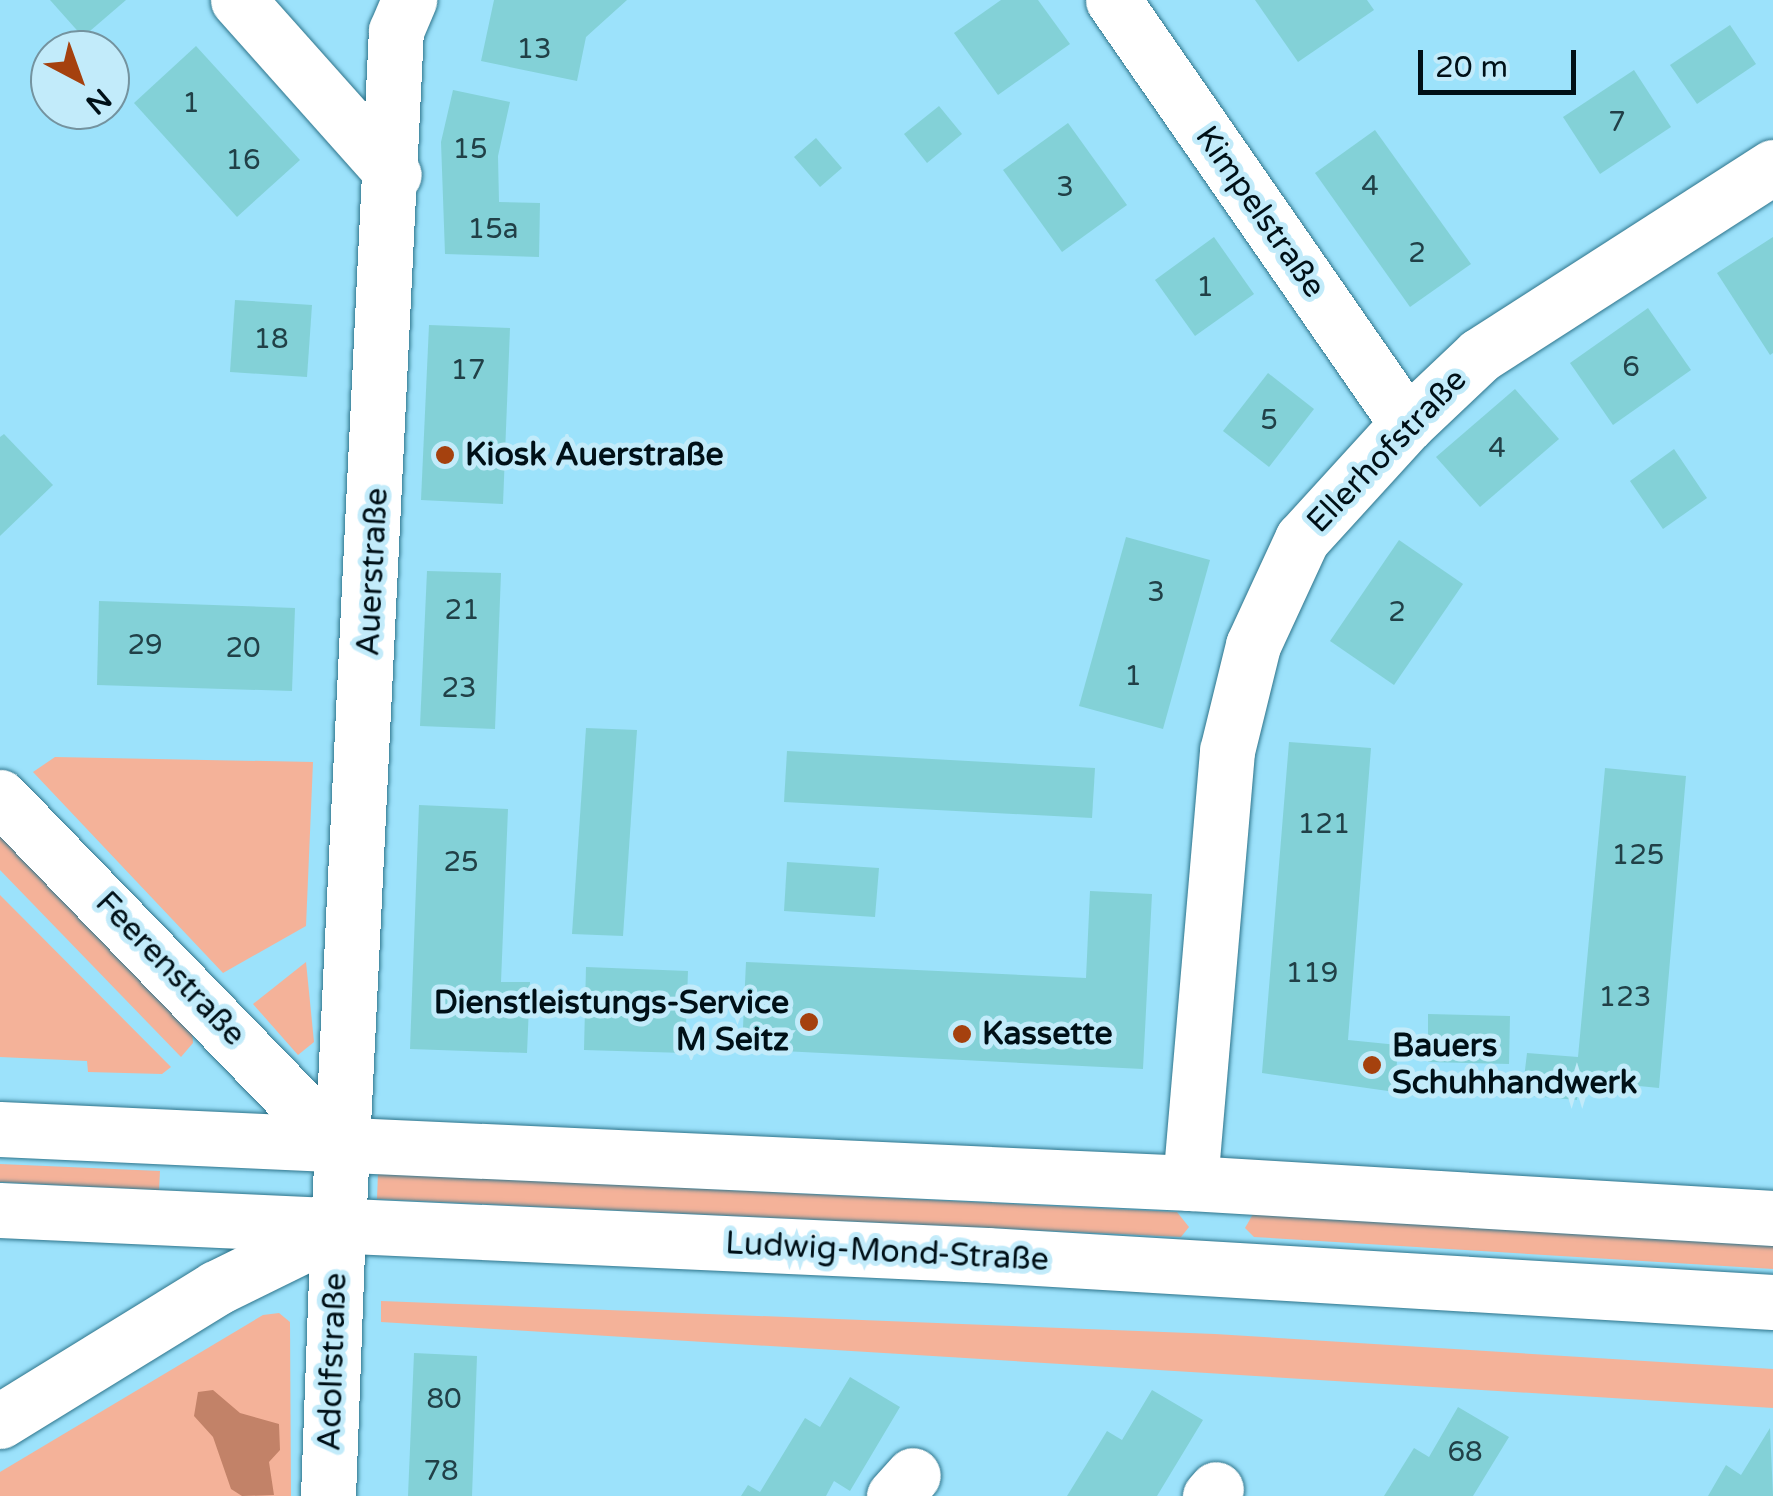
<!DOCTYPE html>
<html>
<head>
<meta charset="utf-8">
<style>
	body { margin:0 }
	#map { position:relative; width:1773px; height:1496px; overflow:hidden; background:#9ce2fb; font-family:"Varela Round",sans-serif }
	div>[style] { position:absolute }
	[style*='--x'] { left:calc(var(--x)*1px); top:calc(var(--y)*1px); width:calc(var(--w)*1px); rotate:calc(var(--a)*1deg) }
	.green>* { inset:0; background:#f4b299 }
	.forest>* { inset:0; background:#c28268 }
	.building>* { inset:0; background:#83d1d7 }
	.roads { filter:drop-shadow(0 0 2px #2e748b) drop-shadow(0 0 2px #2e748b) }
	.minor>* { height:55px; margin:-27.5px; padding:0 27.5px; transform-origin:27.5px; border-radius:27.5px; background:#fff }
	.secondary>* { height:55px; margin:-27.5px; padding:0 27.5px; transform-origin:27.5px; border-radius:27.5px; background:#fff }
	.dots>* { width:28px; height:28px; translate:-50% -50%; box-sizing:border-box; border:5px solid #c2ebfa; border-radius:50% }
	span { translate:-50% -50%; white-space:nowrap; text-align:center; line-height:1.15; -webkit-text-stroke:10px #c2ebfa; paint-order:stroke }
	.number-label { font-size:28px; color:#214047 }
	.number-label span { -webkit-text-stroke-width:0 }
	.street-label { font-size:32px; color:#001017 }
	.poi-label { font-size:32px; color:#001017; font-weight:700 }
	.left { translate:0 -50%; text-align:left }
	.right { translate:-100% -50%; text-align:right }
	.north { position:absolute; left:30px; top:30px; width:100px; height:100px; box-sizing:border-box; background:#c2ebfa; border:2px solid #74939f; border-radius:50%; rotate:139deg; font-size:28px; font-weight:700; line-height:40px; text-align:center; color:#001017 }
	.north::after { content:''; display:block; margin:auto; width:35px; height:45px; background:#a5410e; clip-path:polygon(50% 0,100% 100%,50% 72%,0 100%) }
	.scale { position:absolute; left:1418px; top:50px; width:158px; height:45px; box-sizing:border-box; border:5px solid #001017; border-top:0; padding-left:12px; font-size:30px; line-height:35px; white-space:nowrap; color:#001017; -webkit-text-stroke:8px #c2ebfa; paint-order:stroke }
</style>
</head>
<body>
<div id="map">
	<div class="green">
		<div style="clip-path:polygon(55px 757px,313px 762px,306px 926px,223px 973px,33px 772px)"></div>
		<div style="clip-path:polygon(0 831px,192px 1026px,193px 1043px,181px 1057px,0 870px)"></div>
		<div style="clip-path:polygon(0 895px,171px 1067px,162px 1074px,88px 1072px,87px 1061px,0 1057px)"></div>
		<div style="clip-path:polygon(306px 962px,314px 1042px,298px 1055px,253px 1004px)"></div>
		<div style="clip-path:polygon(0 1164px,160px 1171px,159px 1190px,0 1182px)"></div>
		<div style="clip-path:polygon(378px 1173px,1177px 1212px,1189px 1227px,1181px 1237px,377px 1199px)"></div>
		<div style="clip-path:polygon(1253px 1214px,1773px 1244px,1773px 1269px,1254px 1237px,1245px 1228px)"></div>
		<div style="clip-path:polygon(381px 1301px,1215px 1334px,1773px 1369px,1773px 1408px,381px 1322px)"></div>
		<div style="clip-path:polygon(279px 1313px,290px 1322px,291px 1496px,0 1496px,0 1472px,263px 1315px)"></div>
	</div>
	<div class="forest">
		<div style="clip-path:polygon(213px 1390px,240px 1413px,279px 1424px,280px 1450px,269px 1462px,274px 1495px,242px 1496px,231px 1489px,213px 1437px,194px 1416px,198px 1392px)"></div>
	</div>
	<div class="building">
		<div style="clip-path:polygon(50px 0,126px 0,83px 37px)"></div>
		<div style="clip-path:polygon(494px 0,627px 0,586px 37px,577px 81px,481px 61px)"></div>
		<div style="clip-path:polygon(1001px 0,1038px 0,1070px 44px,998px 95px,954px 33px)"></div>
		<div style="clip-path:polygon(1255px 0,1367px 0,1374px 10px,1298px 62px)"></div>
		<div style="clip-path:polygon(1730px 25px,1756px 64px,1697px 104px,1670px 65px)"></div>
		<div style="clip-path:polygon(196px 46px,300px 160px,237px 217px,134px 103px)"></div>
		<div style="clip-path:polygon(1634px 70px,1671px 127px,1600px 174px,1563px 117px)"></div>
		<div style="clip-path:polygon(453px 90px,510px 102px,498px 156px,499px 202px,540px 203px,539px 257px,445px 254px,441px 142px)"></div>
		<div style="clip-path:polygon(939px 106px,962px 134px,927px 163px,904px 134px)"></div>
		<div style="clip-path:polygon(1068px 123px,1127px 205px,1062px 252px,1003px 170px)"></div>
		<div style="clip-path:polygon(1375px 130px,1471px 264px,1410px 307px,1315px 173px)"></div>
		<div style="clip-path:polygon(816px 138px,842px 168px,820px 187px,794px 157px)"></div>
		<div style="clip-path:polygon(1214px 237px,1254px 294px,1195px 336px,1155px 280px)"></div>
		<div style="clip-path:polygon(1773px 237px,1773px 353px,1770px 355px,1717px 273px)"></div>
		<div style="clip-path:polygon(235px 300px,312px 305px,307px 377px,230px 372px)"></div>
		<div style="clip-path:polygon(1648px 308px,1691px 370px,1613px 425px,1570px 363px)"></div>
		<div style="clip-path:polygon(429px 325px,510px 328px,503px 504px,421px 500px)"></div>
		<div style="clip-path:polygon(1268px 373px,1314px 409px,1269px 467px,1223px 431px)"></div>
		<div style="clip-path:polygon(1515px 389px,1559px 439px,1480px 507px,1436px 457px)"></div>
		<div style="clip-path:polygon(4px 434px,53px 485px,0 536px,0 437px)"></div>
		<div style="clip-path:polygon(1674px 449px,1707px 498px,1663px 529px,1630px 481px)"></div>
		<div style="clip-path:polygon(1126px 537px,1210px 560px,1163px 729px,1079px 706px)"></div>
		<div style="clip-path:polygon(1399px 540px,1463px 584px,1394px 685px,1330px 641px)"></div>
		<div style="clip-path:polygon(427px 571px,501px 573px,495px 729px,420px 726px)"></div>
		<div style="clip-path:polygon(99px 601px,295px 608px,292px 691px,97px 685px)"></div>
		<div style="clip-path:polygon(586px 728px,637px 730px,623px 936px,572px 934px)"></div>
		<div style="clip-path:polygon(1289px 742px,1371px 748px,1348px 1040px,1398px 1045px,1395px 1092px,1262px 1073px)"></div>
		<div style="clip-path:polygon(787px 751px,1095px 768px,1092px 818px,784px 802px)"></div>
		<div style="clip-path:polygon(1605px 768px,1686px 776px,1659px 1088px,1579px 1080px,1577px 1100px,1522px 1095px,1527px 1053px,1578px 1057px)"></div>
		<div style="clip-path:polygon(419px 805px,508px 809px,501px 982px,530px 982px,527px 1053px,410px 1049px)"></div>
		<div style="clip-path:polygon(787px 862px,879px 868px,875px 917px,784px 911px)"></div>
		<div style="clip-path:polygon(1090px 891px,1152px 894px,1143px 1069px,742px 1049px,746px 962px,1086px 978px)"></div>
		<div style="clip-path:polygon(586px 967px,688px 971px,685px 1053px,584px 1050px)"></div>
		<div style="clip-path:polygon(1428px 1014px,1510px 1016px,1509px 1064px,1428px 1062px)"></div>
		<div style="clip-path:polygon(414px 1353px,477px 1356px,472px 1496px,408px 1496px)"></div>
		<div style="clip-path:polygon(850px 1377px,900px 1407px,850px 1491px,834px 1481px,826px 1496px,741px 1496px,748px 1485px,760px 1492px,805px 1418px,820px 1427px)"></div>
		<div style="clip-path:polygon(1152px 1390px,1203px 1420px,1157px 1496px,1067px 1496px,1107px 1431px,1122px 1440px)"></div>
		<div style="clip-path:polygon(1458px 1407px,1509px 1437px,1473px 1496px,1384px 1496px,1414px 1448px,1429px 1457px)"></div>
		<div style="clip-path:polygon(1770px 1428px,1773px 1496px,1708px 1496px,1726px 1465px,1741px 1475px)"></div>
	</div>
	<div class="roads">
		<div class="minor">
			<div style="--x:238;--y:0;--w:234;--a:48.3"></div>
			<div style="--x:1113;--y:0;--w:516;--a:55.26"></div>
			<div style="--x:0;--y:797;--w:484;--a:45.9"></div>
			<div style="--x:1190;--y:1183;--w:434;--a:-85.1"></div>
			<div style="--x:1227;--y:751;--w:109;--a:-76.2"></div>
			<div style="--x:1253;--y:645;--w:117;--a:-65.2"></div>
			<div style="--x:1302;--y:539;--w:156;--a:-47.6"></div>
			<div style="--x:1407;--y:424;--w:100;--a:-43.4"></div>
			<div style="--x:1480;--y:355;--w:348;--a:-32.7"></div>
			<div style="--x:0;--y:1421;--w:254;--a:-31.6"></div>
			<div style="--x:216;--y:1288;--w:136;--a:-26.2"></div>
			<div style="--x:338;--y:1228;--w:1198;--a:-87.23"></div>
			<div style="--x:396;--y:31;--w:34;--a:-67"></div>
			<div style="--x:328;--y:1496;--w:268;--a:-87.9"></div>
			<div style="--x:894;--y:1496;--w:28;--a:-48"></div>
			<div style="--x:1210;--y:1496;--w:9;--a:-49"></div>
		</div>
		<div class="secondary">
			<div style="--x:0;--y:1129;--w:1191;--a:2.6"></div>
			<div style="--x:1190;--y:1183;--w:584;--a:3.44"></div>
			<div style="--x:0;--y:1210;--w:988;--a:2.61"></div>
			<div style="--x:987;--y:1255;--w:787;--a:3.42"></div>
		</div>
	</div>
	<div class="dots">
		<div style="left:445px;top:455px;background:#a5410e"></div>
		<div style="left:809px;top:1022px;background:#a5410e"></div>
		<div style="left:962px;top:1034px;background:#a5410e"></div>
		<div style="left:1372px;top:1065px;background:#a5410e"></div>
	</div>
	<div class="number-label">
		<span style="left:534px;top:49px">13</span>
		<span style="left:191px;top:103px">1</span>
		<span style="left:1617px;top:122px">7</span>
		<span style="left:470px;top:149px">15</span>
		<span style="left:243px;top:160px">16</span>
		<span style="left:1370px;top:186px">4</span>
		<span style="left:1065px;top:187px">3</span>
		<span style="left:493px;top:229px">15a</span>
		<span style="left:1417px;top:253px">2</span>
		<span style="left:1205px;top:287px">1</span>
		<span style="left:271px;top:339px">18</span>
		<span style="left:1631px;top:367px">6</span>
		<span style="left:468px;top:370px">17</span>
		<span style="left:1269px;top:420px">5</span>
		<span style="left:1497px;top:448px">4</span>
		<span style="left:1156px;top:592px">3</span>
		<span style="left:462px;top:610px">21</span>
		<span style="left:1397px;top:612px">2</span>
		<span style="left:145px;top:645px">29</span>
		<span style="left:243px;top:648px">20</span>
		<span style="left:1133px;top:676px">1</span>
		<span style="left:459px;top:688px">23</span>
		<span style="left:1324px;top:824px">121</span>
		<span style="left:1638px;top:855px">125</span>
		<span style="left:461px;top:862px">25</span>
		<span style="left:1312px;top:973px">119</span>
		<span style="left:1625px;top:997px">123</span>
		<span style="left:444px;top:1399px">80</span>
		<span style="left:1465px;top:1452px">68</span>
		<span style="left:441px;top:1471px">78</span>
	</div>
	<div class="street-label">
		<span style="left:1260px;top:212px;rotate:55deg">Kimpelstraße</span>
		<span style="left:1387px;top:451px;rotate:-46deg">Ellerhofstraße</span>
		<span style="left:373px;top:572px;rotate:-87deg">Auerstraße</span>
		<span style="left:170px;top:969px;rotate:46deg">Feerenstraße</span>
		<span style="left:887px;top:1252px;rotate:3deg">Ludwig-Mond-Straße</span>
		<span style="left:333px;top:1362px;rotate:-88deg">Adolfstraße</span>
	</div>
	<div class="poi-label">
		<span class="left" style="left:465px;top:455px">Kiosk Auerstraße</span>
		<span class="right" style="left:789px;top:1022px">Dienstleistungs-Service<br>M Seitz</span>
		<span class="left" style="left:982px;top:1034px">Kassette</span>
		<span class="left" style="left:1392px;top:1065px">Bauers<br>Schuhhandwerk</span>
	</div>
	<div class="north">N</div>
	<div class="scale">20 m</div>
</div>
</body>
</html>
